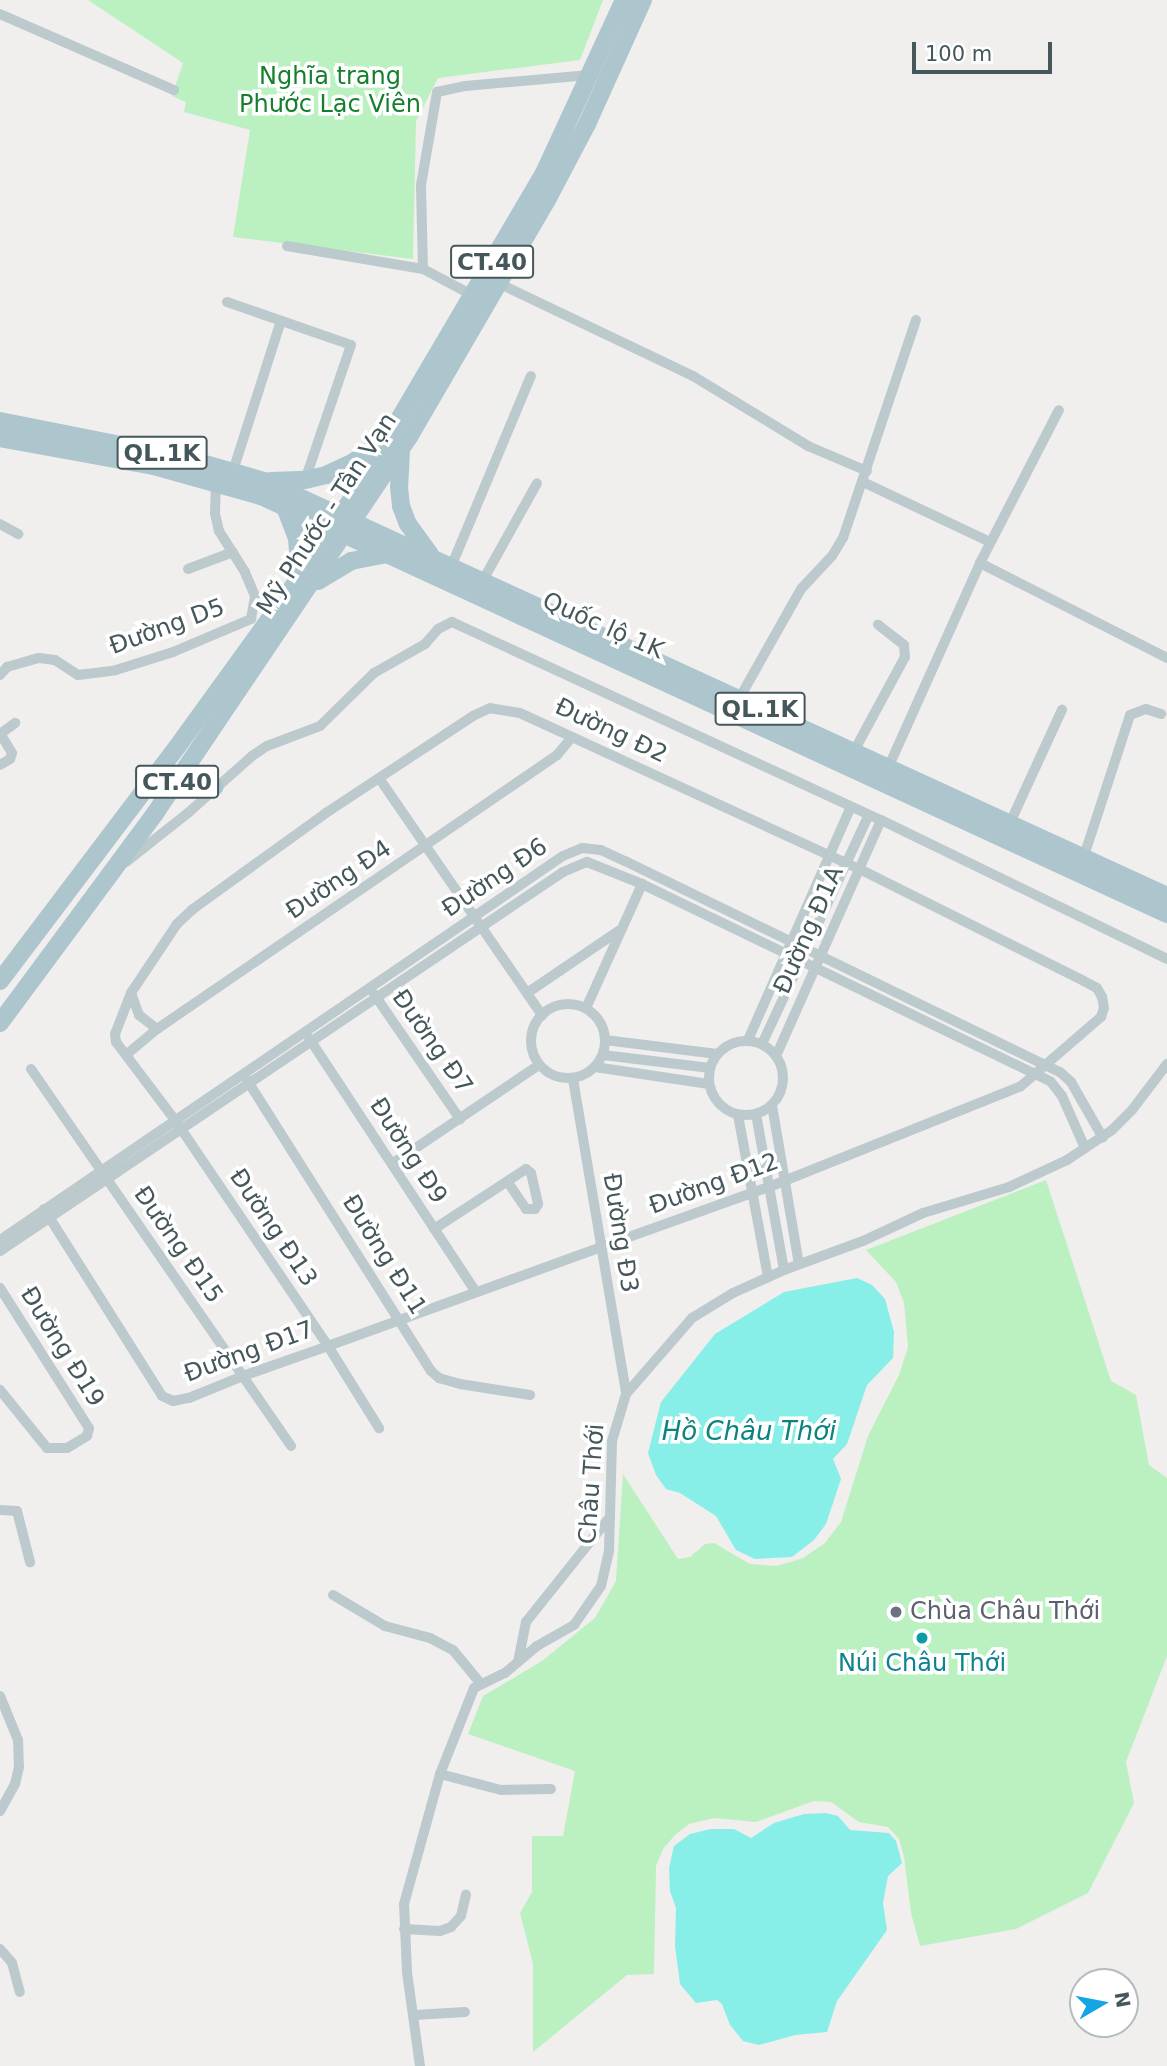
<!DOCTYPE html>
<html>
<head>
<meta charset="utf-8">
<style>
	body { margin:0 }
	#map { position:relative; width:1167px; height:2066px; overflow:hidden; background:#f1eeee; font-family:"DejaVu Sans",sans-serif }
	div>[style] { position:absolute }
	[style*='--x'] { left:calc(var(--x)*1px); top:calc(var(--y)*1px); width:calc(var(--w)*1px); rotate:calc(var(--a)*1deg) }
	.green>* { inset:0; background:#bbf0c1 }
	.water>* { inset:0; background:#87eee8 }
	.street>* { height:10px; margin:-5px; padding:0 5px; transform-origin:5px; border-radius:5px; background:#bccacd }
	.street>.ring { margin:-5px; padding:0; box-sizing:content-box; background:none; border:10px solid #bccacd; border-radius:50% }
	.primary>* { height:18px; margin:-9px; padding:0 9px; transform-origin:9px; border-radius:9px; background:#adc6ce }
	.dots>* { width:19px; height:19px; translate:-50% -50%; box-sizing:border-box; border:4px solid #fff; border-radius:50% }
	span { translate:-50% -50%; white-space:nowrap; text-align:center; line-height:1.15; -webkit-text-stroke:7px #fff; paint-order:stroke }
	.shield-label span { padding:2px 5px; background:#fff; border:2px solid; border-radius:5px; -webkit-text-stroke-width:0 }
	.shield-label { font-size:23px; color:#46575c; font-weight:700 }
	.park-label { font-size:24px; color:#157f2e }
	.street-label { font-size:24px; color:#46575c }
	.worship-label { font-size:24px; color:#5b616d }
	.left { translate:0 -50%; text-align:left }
	.culture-label { font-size:24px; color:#0d838f }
	.water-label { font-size:26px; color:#0b847e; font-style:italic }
	.north { position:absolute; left:1069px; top:1968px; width:70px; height:70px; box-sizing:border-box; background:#fff; border:2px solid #b5bcbe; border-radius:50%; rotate:80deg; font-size:19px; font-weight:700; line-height:28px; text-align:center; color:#46575c }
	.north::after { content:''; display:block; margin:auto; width:24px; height:32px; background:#15a5e4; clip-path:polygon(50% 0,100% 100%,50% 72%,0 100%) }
	.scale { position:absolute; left:912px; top:42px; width:140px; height:32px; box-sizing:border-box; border:4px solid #46575c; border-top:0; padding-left:9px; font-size:21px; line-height:24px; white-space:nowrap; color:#46575c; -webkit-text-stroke:5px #fff; paint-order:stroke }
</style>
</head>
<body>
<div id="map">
	<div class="green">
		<div style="clip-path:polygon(88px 0,603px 0,580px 60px,438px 78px,416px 121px,413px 259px,233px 237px,250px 130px,184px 112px,186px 102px,172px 96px,183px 63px)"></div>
		<div style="clip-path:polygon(1046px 1180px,1111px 1381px,1136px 1395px,1149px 1465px,1167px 1478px,1167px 1656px,1126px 1762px,1134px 1803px,1088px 1893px,1016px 1929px,920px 1946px,911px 1913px,904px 1857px,899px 1839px,888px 1827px,859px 1822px,831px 1802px,814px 1801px,756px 1822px,714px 1818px,689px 1824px,675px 1835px,663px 1849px,656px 1866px,654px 1974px,627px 1975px,533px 2052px,533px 1964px,520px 1913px,532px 1892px,532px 1836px,563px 1836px,575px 1771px,468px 1734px,483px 1696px,542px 1661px,595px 1618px,616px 1581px,623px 1474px,678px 1559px,690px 1557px,705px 1544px,714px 1543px,750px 1564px,777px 1566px,803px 1558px,825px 1543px,841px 1522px,868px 1436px,899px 1375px,908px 1347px,904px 1303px,896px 1282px,866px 1250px)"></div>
	</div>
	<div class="water">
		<div style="clip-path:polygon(857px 1278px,872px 1285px,885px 1299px,894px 1332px,893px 1358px,867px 1385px,847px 1444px,833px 1459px,841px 1479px,826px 1524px,814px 1540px,792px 1557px,755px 1559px,736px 1550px,716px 1516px,680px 1493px,666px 1489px,656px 1475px,648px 1453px,661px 1402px,715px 1334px,784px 1292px)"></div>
		<div style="clip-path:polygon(826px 1813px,838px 1816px,850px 1830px,889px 1833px,896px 1841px,902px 1863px,888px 1876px,883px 1903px,887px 1930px,837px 2001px,827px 2032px,795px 2035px,759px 2045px,743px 2041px,730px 2025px,722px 2004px,717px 2000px,696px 2003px,680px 1984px,675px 1946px,676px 1908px,670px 1891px,669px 1868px,674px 1846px,690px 1834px,711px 1829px,734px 1829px,751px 1838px,774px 1823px,804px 1814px)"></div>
	</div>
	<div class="street">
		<div style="--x:0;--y:14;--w:190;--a:23.6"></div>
		<div style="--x:287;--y:246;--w:138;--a:9.6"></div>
		<div style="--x:498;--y:283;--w:216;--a:25.5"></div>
		<div style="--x:693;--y:376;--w:135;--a:31.3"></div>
		<div style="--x:808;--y:446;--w:64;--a:23"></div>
		<div style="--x:472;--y:295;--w:55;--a:-152"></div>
		<div style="--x:423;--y:269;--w:84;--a:-91.4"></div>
		<div style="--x:421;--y:185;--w:94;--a:-80.2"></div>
		<div style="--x:437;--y:92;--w:29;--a:-12"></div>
		<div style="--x:465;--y:86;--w:125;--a:-5"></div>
		<div style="--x:227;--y:302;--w:131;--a:19.1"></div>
		<div style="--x:351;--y:345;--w:143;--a:108.8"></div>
		<div style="--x:233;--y:471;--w:157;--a:-72.3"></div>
		<div style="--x:863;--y:482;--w:140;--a:25.3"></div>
		<div style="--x:0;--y:524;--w:21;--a:29"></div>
		<div style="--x:980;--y:563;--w:210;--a:26.9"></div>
		<div style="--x:451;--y:567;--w:207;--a:-67.3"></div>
		<div style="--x:188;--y:569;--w:48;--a:-20.7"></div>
		<div style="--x:482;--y:582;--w:113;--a:-60.9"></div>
		<div style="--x:0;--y:675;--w:11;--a:-49"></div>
		<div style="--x:7;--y:667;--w:33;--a:-16"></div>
		<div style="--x:39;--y:658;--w:16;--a:7"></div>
		<div style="--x:55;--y:660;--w:27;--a:33"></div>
		<div style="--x:78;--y:675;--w:38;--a:-7"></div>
		<div style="--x:116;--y:670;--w:60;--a:-17.5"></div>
		<div style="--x:173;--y:652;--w:85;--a:-22.9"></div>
		<div style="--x:251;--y:619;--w:23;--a:-80"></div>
		<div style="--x:255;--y:596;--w:26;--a:-113"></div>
		<div style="--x:245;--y:572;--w:49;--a:-122.4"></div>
		<div style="--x:219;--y:531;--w:18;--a:-103"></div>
		<div style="--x:215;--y:513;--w:31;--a:-88"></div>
		<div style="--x:739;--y:699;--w:126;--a:-60.6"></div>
		<div style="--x:801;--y:589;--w:45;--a:-46.8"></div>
		<div style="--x:832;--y:556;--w:21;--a:-59"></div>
		<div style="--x:843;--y:538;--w:230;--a:-71.5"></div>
		<div style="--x:0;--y:734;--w:19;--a:-36"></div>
		<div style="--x:853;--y:753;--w:109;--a:-61.6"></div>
		<div style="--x:905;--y:657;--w:12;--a:-95"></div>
		<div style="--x:904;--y:645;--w:33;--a:-142"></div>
		<div style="--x:0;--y:765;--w:12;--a:-31"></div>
		<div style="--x:10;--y:759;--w:6;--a:-72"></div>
		<div style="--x:12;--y:753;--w:21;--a:-121"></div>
		<div style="--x:888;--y:768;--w:225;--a:-65.8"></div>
		<div style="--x:980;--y:563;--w:172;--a:-62.7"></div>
		<div style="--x:379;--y:778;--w:288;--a:55.5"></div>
		<div style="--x:1009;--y:825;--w:127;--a:-65.3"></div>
		<div style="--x:1083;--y:859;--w:151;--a:-71.9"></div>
		<div style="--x:1130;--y:715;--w:17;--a:-21"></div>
		<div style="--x:1146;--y:709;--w:16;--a:18"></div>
		<div style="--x:126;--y:862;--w:80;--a:-38.4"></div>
		<div style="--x:189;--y:812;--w:84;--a:-41.6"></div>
		<div style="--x:252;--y:756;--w:18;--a:-34"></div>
		<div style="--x:267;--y:746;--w:57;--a:-20.7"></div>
		<div style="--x:320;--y:726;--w:76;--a:-44.5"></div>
		<div style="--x:374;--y:673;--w:59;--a:-29.6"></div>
		<div style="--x:425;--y:644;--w:20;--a:-49"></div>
		<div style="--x:438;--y:629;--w:16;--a:-27"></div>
		<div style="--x:452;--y:622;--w:472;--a:24.8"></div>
		<div style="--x:881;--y:820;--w:318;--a:25.9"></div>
		<div style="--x:131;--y:993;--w:23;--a:70"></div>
		<div style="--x:139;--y:1015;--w:23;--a:38"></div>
		<div style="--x:527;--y:993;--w:112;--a:-34.1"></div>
		<div style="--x:374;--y:994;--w:152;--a:55.5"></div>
		<div class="ring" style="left:531px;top:1004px;width:64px;height:64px"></div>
		<div style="--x:587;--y:1006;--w:134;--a:-65.7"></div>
		<div style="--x:309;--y:1038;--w:304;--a:56.7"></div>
		<div style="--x:605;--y:1040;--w:113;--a:7.1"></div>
		<div style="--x:748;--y:1040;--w:255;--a:-66.2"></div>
		<div class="ring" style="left:709px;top:1041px;width:64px;height:64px"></div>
		<div style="--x:762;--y:1044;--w:253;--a:-65"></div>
		<div style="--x:126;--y:1055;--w:40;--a:-40"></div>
		<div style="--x:157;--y:1029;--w:485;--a:-34.4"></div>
		<div style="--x:557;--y:755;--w:23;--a:-50"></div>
		<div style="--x:603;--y:1055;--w:108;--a:6.9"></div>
		<div style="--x:776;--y:1056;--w:258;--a:-66"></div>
		<div style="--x:595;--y:1067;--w:115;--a:8.5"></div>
		<div style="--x:31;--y:1069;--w:458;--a:55.4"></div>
		<div style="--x:573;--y:1079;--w:319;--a:80.4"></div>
		<div style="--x:247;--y:1080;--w:344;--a:57.7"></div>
		<div style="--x:431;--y:1371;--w:11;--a:41"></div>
		<div style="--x:439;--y:1378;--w:22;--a:16"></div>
		<div style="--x:460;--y:1384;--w:71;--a:8.9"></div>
		<div style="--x:772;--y:1105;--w:161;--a:80.4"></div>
		<div style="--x:756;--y:1114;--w:158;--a:79.8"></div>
		<div style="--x:738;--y:1115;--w:165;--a:79.5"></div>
		<div style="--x:392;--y:1164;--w:177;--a:-34"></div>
		<div style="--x:44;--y:1209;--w:221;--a:57.7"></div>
		<div style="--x:162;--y:1396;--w:12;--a:24"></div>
		<div style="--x:173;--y:1401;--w:16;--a:-11"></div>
		<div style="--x:189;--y:1398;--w:58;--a:-22.2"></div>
		<div style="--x:243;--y:1376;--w:90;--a:-19.4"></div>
		<div style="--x:328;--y:1346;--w:290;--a:-19.9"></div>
		<div style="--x:601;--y:1247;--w:178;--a:-19.7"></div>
		<div style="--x:769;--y:1187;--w:271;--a:-21.8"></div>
		<div style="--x:1021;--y:1086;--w:106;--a:-40.8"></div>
		<div style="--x:1101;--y:1017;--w:9;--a:-72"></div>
		<div style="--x:1104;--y:1008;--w:11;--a:-100"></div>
		<div style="--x:1102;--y:997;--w:10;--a:-119"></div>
		<div style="--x:1097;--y:988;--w:19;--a:-152"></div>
		<div style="--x:1080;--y:979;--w:247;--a:-153.5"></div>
		<div style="--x:859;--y:869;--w:373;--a:-155.3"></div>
		<div style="--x:520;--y:713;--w:30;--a:-171"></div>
		<div style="--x:490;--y:708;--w:19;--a:155"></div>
		<div style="--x:473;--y:716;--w:176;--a:146.6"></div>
		<div style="--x:326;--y:813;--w:164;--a:144.2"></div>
		<div style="--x:193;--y:909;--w:22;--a:137"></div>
		<div style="--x:177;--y:924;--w:83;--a:123.7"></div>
		<div style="--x:131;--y:993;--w:44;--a:111.3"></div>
		<div style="--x:115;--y:1034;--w:8;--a:83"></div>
		<div style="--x:116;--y:1042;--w:98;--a:52.9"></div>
		<div style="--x:175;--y:1120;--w:273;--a:55.9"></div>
		<div style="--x:328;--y:1346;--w:97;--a:58.1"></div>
		<div style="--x:434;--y:1229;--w:110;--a:-33.1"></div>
		<div style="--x:526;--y:1169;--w:6;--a:39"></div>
		<div style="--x:531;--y:1173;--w:32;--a:77"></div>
		<div style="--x:538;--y:1204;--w:6;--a:121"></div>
		<div style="--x:535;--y:1209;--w:9;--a:180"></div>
		<div style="--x:526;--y:1209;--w:32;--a:-124"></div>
		<div style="--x:0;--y:1240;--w:681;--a:-34.3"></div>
		<div style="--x:563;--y:856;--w:21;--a:-23"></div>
		<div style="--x:582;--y:848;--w:19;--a:6"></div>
		<div style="--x:601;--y:850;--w:26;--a:25"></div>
		<div style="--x:625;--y:861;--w:483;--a:25.9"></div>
		<div style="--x:1060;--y:1072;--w:15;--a:42"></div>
		<div style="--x:1071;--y:1082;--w:64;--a:60.3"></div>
		<div style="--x:0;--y:1251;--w:679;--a:-33.95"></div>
		<div style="--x:563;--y:872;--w:26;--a:-23"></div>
		<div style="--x:587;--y:862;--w:59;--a:21.8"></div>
		<div style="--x:642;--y:884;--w:454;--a:25.8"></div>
		<div style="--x:1051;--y:1082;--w:18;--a:52"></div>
		<div style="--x:1062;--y:1096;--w:57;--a:66.1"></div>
		<div style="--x:0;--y:1288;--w:166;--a:57.6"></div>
		<div style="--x:89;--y:1428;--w:8;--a:104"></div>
		<div style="--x:87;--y:1436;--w:23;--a:149"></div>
		<div style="--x:67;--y:1448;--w:20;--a:180"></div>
		<div style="--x:47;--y:1448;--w:75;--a:-129"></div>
		<div style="--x:0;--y:1510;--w:17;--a:3"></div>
		<div style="--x:17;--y:1511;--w:53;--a:75.7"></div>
		<div style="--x:333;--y:1595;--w:61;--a:30.8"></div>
		<div style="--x:385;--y:1626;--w:47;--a:14.9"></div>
		<div style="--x:430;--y:1638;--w:26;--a:28"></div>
		<div style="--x:453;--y:1650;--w:44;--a:50.5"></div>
		<div style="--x:518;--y:1662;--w:41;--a:-78.7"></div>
		<div style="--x:526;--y:1622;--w:133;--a:-51.4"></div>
		<div style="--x:0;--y:1696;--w:48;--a:67.8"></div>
		<div style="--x:18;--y:1740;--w:27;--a:88"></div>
		<div style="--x:19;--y:1767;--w:17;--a:103"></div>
		<div style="--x:15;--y:1784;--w:31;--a:119"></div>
		<div style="--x:440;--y:1774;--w:63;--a:14.7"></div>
		<div style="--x:501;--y:1790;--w:50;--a:-1.1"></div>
		<div style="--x:404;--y:1929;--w:36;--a:3"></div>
		<div style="--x:440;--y:1931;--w:12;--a:-20"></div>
		<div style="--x:451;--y:1927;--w:15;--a:-48"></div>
		<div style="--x:461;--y:1916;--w:22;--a:-77"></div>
		<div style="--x:0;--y:1949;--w:18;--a:49"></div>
		<div style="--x:12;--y:1963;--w:30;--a:75"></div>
		<div style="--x:415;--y:2015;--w:50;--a:-3.4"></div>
		<div style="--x:420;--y:2066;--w:95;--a:-97.9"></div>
		<div style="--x:407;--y:1972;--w:68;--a:-92.5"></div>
		<div style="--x:404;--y:1904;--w:135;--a:-74.5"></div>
		<div style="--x:440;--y:1774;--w:92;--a:-68.4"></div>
		<div style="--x:474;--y:1688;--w:34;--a:-26"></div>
		<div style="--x:505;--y:1673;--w:42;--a:-40.2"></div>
		<div style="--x:537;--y:1646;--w:43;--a:-29.6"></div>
		<div style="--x:574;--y:1625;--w:47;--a:-55.3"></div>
		<div style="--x:601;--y:1586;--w:37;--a:-77"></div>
		<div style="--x:609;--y:1550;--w:109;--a:-88.4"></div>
		<div style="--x:612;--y:1441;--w:49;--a:-73.4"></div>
		<div style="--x:626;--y:1394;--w:101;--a:-49"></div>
		<div style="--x:692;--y:1318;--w:48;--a:-31.4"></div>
		<div style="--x:733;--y:1293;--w:56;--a:-24.3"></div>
		<div style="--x:784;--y:1270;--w:84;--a:-20.2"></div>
		<div style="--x:863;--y:1241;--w:66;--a:-25"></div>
		<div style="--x:923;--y:1213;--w:90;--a:-16.8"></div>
		<div style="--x:1009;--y:1187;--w:64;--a:-25"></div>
		<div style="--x:1067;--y:1160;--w:54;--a:-33.7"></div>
		<div style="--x:1112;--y:1130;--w:28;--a:-45"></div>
		<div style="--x:1132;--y:1110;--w:58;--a:-52.7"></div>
	</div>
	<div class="primary">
		<div style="--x:0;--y:421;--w:180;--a:11.2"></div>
		<div style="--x:177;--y:456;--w:91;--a:16"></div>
		<div style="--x:264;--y:481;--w:994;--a:24.68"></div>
		<div style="--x:0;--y:438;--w:157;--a:10.3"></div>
		<div style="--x:154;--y:466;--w:111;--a:15.7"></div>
		<div style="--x:261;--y:496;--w:998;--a:24.77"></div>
		<div style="--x:401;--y:451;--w:36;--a:93"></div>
		<div style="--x:399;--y:487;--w:19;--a:84"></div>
		<div style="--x:401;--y:506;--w:19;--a:69"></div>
		<div style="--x:408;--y:524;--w:37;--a:54"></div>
		<div style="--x:271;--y:481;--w:34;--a:-2"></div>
		<div style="--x:305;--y:480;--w:22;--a:-13"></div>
		<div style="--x:326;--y:475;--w:29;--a:-25"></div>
		<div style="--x:352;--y:463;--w:34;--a:-36"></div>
		<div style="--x:285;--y:507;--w:34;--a:69"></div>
		<div style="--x:297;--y:539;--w:38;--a:85"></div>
		<div style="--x:318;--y:581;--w:39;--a:-31"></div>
		<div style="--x:351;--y:561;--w:37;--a:-11"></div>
		<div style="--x:188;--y:767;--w:18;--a:63"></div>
		<div style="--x:196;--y:783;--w:19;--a:12"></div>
		<div style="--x:0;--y:981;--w:293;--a:-52.9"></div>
		<div style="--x:177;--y:747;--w:210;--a:-54.1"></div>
		<div style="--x:300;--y:577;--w:100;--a:-56.5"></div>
		<div style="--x:355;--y:494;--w:373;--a:-59.5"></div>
		<div style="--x:544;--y:173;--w:191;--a:-65.2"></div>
		<div style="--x:0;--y:1023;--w:262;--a:-53.5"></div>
		<div style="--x:156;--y:812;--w:452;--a:-56"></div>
		<div style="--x:409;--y:437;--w:274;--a:-59.8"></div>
		<div style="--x:547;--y:200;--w:86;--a:-62.2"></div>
		<div style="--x:587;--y:124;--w:136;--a:-65.7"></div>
	</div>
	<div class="dots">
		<div style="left:896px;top:1612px;background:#6b7280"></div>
		<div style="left:922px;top:1638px;background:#0f9aa8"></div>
	</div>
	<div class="shield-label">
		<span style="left:492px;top:262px">CT.40</span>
		<span style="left:162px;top:453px">QL.1K</span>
		<span style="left:760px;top:709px">QL.1K</span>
		<span style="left:177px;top:782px">CT.40</span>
	</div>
	<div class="park-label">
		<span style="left:330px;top:91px">Nghĩa trang<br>Phước Lạc Viên</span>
	</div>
	<div class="street-label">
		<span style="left:327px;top:514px;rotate:-57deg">Mỹ Phước - Tân Vạn</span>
		<span style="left:603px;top:626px;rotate:24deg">Quốc lộ 1K</span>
		<span style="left:167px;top:627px;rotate:-20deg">Đường D5</span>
		<span style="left:611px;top:731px;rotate:25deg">Đường Đ2</span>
		<span style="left:495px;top:878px;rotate:-34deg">Đường Đ6</span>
		<span style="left:339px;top:880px;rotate:-34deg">Đường Đ4</span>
		<span style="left:809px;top:930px;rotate:-66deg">Đường Đ1A</span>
		<span style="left:432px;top:1042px;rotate:55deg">Đường Đ7</span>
		<span style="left:408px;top:1151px;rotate:57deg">Đường Đ9</span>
		<span style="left:714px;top:1184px;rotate:-20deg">Đường Đ12</span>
		<span style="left:273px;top:1228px;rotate:56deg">Đường Đ13</span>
		<span style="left:620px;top:1233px;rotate:81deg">Đường Đ3</span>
		<span style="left:178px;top:1245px;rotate:55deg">Đường Đ15</span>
		<span style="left:384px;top:1255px;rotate:58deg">Đường Đ11</span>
		<span style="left:62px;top:1347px;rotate:58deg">Đường Đ19</span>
		<span style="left:249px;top:1352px;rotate:-20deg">Đường Đ17</span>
		<span style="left:592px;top:1484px;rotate:-86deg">Châu Thới</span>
	</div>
	<div class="worship-label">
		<span class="left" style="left:910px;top:1612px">Chùa Châu Thới</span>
	</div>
	<div class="culture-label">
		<span style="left:922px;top:1664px">Núi Châu Thới</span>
	</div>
	<div class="water-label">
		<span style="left:749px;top:1432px">Hồ Châu Thới</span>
	</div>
	<div class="north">N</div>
	<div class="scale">100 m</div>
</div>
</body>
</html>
